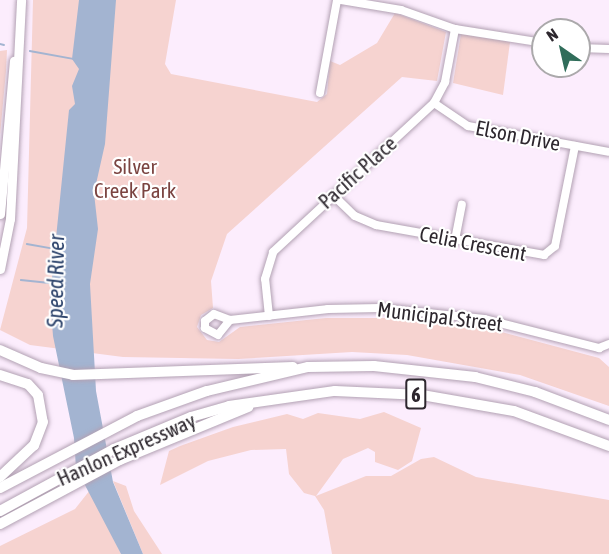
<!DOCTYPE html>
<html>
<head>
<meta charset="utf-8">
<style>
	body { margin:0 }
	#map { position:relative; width:609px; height:554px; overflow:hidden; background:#fcedfd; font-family:"Asap Condensed",sans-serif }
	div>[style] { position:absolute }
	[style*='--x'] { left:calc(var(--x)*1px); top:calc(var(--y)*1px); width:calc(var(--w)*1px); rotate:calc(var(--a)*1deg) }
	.green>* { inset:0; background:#f6d3d0 }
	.water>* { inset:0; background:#a3b4d1 }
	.stream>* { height:1.5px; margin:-0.75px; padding:0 0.75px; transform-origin:0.75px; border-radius:0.75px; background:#a3b4d1 }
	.roads { filter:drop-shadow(0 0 2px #b2a1b3) drop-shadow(0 0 2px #b2a1b3) }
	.minor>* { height:8px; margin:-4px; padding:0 4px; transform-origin:4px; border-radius:4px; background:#fff }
	.major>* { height:9px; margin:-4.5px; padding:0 4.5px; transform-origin:4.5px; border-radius:4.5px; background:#fff }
	.highway>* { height:10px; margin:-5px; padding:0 5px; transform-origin:5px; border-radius:5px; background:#fff }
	span { translate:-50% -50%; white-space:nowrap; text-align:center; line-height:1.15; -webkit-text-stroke:4.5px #fff; paint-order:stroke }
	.shield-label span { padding:2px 4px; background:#fff; border:2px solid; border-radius:4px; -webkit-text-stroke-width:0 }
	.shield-label { font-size:20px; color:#2d272e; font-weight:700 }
	.street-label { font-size:21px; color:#2d272e }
	.park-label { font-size:21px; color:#7b4441 }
	.water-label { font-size:22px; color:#294069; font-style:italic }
	.north { position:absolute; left:531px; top:18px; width:60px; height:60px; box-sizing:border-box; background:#fff; border:2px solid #aba9ab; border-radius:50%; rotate:326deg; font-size:16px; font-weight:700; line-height:24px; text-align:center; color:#2d272e }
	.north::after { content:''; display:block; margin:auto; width:21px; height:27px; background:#306d5a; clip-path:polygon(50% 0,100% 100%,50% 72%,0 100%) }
</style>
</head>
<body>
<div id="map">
	<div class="green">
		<div style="clip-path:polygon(33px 0,176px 0,165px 64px,171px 74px,317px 102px,327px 94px,330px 61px,340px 65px,377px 43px,395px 13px,446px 32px,437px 81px,402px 77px,227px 234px,211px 281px,213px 308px,201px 315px,197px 327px,207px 340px,219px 342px,240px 327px,326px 318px,417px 318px,479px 326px,599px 358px,609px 367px,609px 406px,520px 375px,407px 355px,352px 352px,238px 359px,123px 357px,30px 345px,0 330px,27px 228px)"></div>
		<div style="clip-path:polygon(461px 34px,510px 42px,503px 95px,453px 83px)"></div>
		<div style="clip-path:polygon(7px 50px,6px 71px,0 135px,0 51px)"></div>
		<div style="clip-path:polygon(318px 413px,360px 419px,384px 412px,421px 428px,412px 461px,398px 470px,375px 462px,375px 452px,368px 448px,343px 459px,316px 496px,366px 476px,391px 476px,421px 459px,434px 457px,476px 477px,609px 500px,609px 554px,332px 554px,324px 510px,315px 496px,304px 493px,289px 474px,286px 449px,251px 450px,208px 461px,160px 485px,169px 451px,180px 446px,233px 427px,287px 414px,303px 419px)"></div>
		<div style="clip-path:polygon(113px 481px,126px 486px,134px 511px,162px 554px,143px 554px)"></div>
		<div style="clip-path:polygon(90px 490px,121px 554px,0 554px,0 546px,75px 509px)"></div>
	</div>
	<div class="water">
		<div style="clip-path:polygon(79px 0,116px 0,105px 144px,94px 193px,98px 229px,90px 284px,96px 391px,113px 482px,143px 554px,121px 554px,76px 468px,74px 438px,53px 336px,50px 297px,69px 110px,75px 104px,72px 86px,79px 69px,72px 59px)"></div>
	</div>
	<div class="stream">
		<div style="--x:0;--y:44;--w:4;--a:14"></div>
		<div style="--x:30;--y:51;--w:45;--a:10.3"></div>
		<div style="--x:27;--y:244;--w:29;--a:10"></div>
		<div style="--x:21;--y:280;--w:31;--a:6"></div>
	</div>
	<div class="roads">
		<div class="minor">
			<div style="--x:341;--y:0;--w:61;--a:9.5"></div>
			<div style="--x:401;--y:10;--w:57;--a:19.4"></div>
			<div style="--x:455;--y:29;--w:89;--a:9"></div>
			<div style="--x:579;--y:48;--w:30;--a:2"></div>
			<div style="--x:320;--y:93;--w:95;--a:-79.6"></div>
			<div style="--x:434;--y:103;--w:41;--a:34.1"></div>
			<div style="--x:468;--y:126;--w:143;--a:10.4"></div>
			<div style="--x:333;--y:195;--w:30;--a:44"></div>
			<div style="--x:355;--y:216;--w:23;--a:23"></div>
			<div style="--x:376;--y:225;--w:171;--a:10.1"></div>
			<div style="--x:544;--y:255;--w:14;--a:-39"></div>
			<div style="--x:555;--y:246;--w:102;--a:-78.7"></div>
			<div style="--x:455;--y:240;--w:36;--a:-79"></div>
			<div style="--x:269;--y:316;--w:37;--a:-96"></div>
			<div style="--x:265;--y:279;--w:28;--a:-73"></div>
			<div style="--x:273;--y:252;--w:219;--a:-42.8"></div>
			<div style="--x:434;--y:103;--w:24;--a:-62"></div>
			<div style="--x:445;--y:82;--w:54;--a:-79.3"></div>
			<div style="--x:230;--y:320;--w:19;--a:129"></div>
			<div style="--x:218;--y:335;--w:15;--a:-152"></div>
			<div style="--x:205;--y:328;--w:7;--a:-90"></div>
			<div style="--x:205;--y:321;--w:11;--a:-38"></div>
			<div style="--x:214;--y:314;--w:17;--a:21"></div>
			<div style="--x:230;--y:320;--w:99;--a:-6.4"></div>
			<div style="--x:328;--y:309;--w:52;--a:-1.1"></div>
			<div style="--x:380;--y:308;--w:105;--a:6"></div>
			<div style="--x:484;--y:319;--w:119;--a:14.2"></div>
			<div style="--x:599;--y:348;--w:11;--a:-22"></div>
		</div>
		<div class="major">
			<div style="--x:0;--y:214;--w:154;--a:-84.8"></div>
			<div style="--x:0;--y:269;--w:51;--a:-78.7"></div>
			<div style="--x:10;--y:219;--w:219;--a:-87.1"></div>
		</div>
		<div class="highway">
			<div style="--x:0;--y:350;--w:45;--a:23.7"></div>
			<div style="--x:41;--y:368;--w:33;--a:12"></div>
			<div style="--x:73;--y:375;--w:220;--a:-2.1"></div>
			<div style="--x:0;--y:375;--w:29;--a:18"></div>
			<div style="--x:28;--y:384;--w:15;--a:48"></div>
			<div style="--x:38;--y:395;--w:27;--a:80"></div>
			<div style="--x:43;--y:422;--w:25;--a:111"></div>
			<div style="--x:34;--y:445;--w:47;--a:136.7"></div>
			<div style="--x:0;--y:488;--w:155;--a:-27.7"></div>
			<div style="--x:137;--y:416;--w:74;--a:-19.7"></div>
			<div style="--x:207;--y:391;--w:104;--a:-13.4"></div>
			<div style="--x:308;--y:367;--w:66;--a:-0.9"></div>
			<div style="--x:374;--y:366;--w:102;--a:6.2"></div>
			<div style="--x:475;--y:377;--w:62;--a:14"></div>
			<div style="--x:535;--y:392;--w:79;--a:20.7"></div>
			<div style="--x:0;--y:511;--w:130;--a:-28.5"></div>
			<div style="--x:114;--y:449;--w:83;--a:-22.6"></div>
			<div style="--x:191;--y:417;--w:40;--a:-16"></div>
			<div style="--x:229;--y:406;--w:107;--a:-8.1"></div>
			<div style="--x:335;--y:391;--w:87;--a:2.6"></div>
			<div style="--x:422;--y:395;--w:93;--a:9.9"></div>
			<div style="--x:514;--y:411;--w:101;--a:20.2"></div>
			<div style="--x:0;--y:524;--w:136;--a:-28.1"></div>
			<div style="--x:120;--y:460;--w:139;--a:-22.5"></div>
		</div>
	</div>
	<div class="shield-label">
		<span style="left:416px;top:394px">6</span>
	</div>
	<div class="street-label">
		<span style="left:518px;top:135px;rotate:11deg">Elson Drive</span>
		<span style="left:357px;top:172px;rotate:-42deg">Pacific Place</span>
		<span style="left:473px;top:243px;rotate:11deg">Celia Crescent</span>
		<span style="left:440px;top:316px;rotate:7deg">Municipal Street</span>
		<span style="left:126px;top:449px;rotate:-24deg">Hanlon Expressway</span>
	</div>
	<div class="park-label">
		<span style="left:135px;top:178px">Silver<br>Creek Park</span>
	</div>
	<div class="water-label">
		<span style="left:56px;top:281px;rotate:-89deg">Speed River</span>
	</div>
	<div class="north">N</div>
</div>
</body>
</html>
